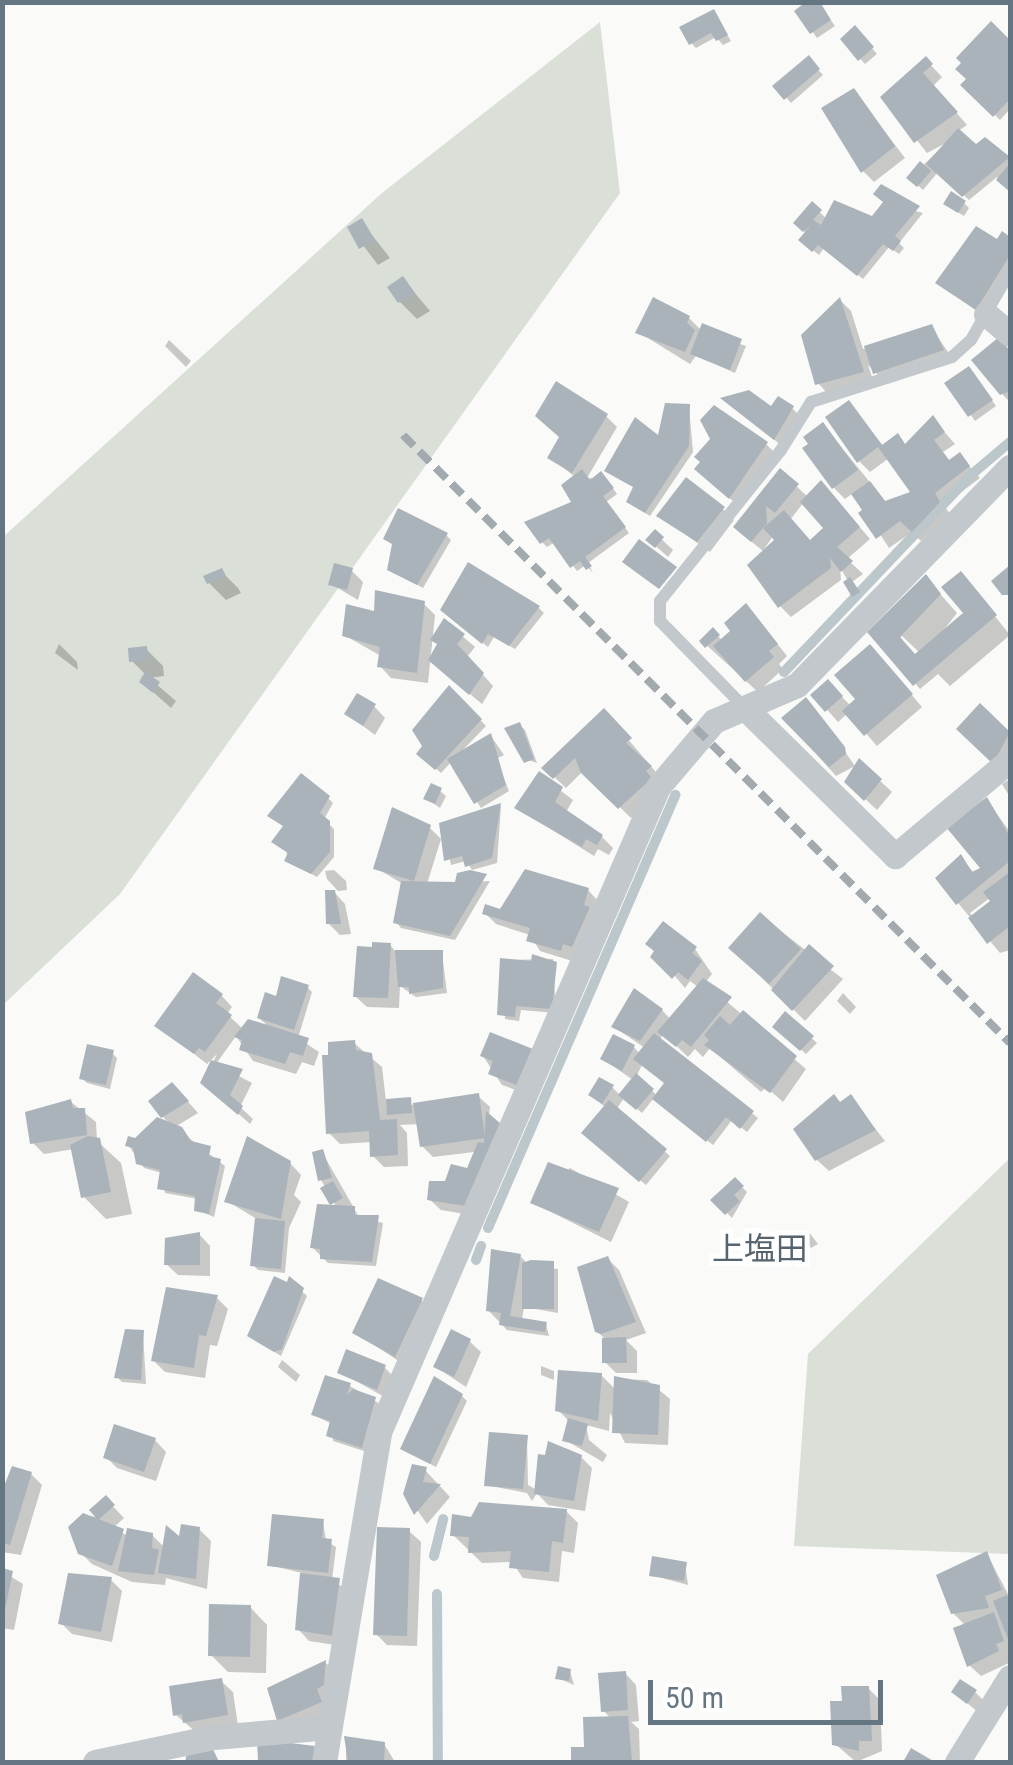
<!DOCTYPE html>
<html>
<head>
<meta charset="utf-8">
<style>
	body { margin:0 }
	#map { position:relative; width:1013px; height:1765px; overflow:hidden; background:#fafaf8; font-family:"Roboto Condensed","Noto Sans JP",sans-serif }
	div>[style] { position:absolute }
	[style*='--x'] { left:calc(var(--x)*1px); top:calc(var(--y)*1px); width:calc(var(--w)*1px); rotate:calc(var(--a)*1deg) }
	.green>* { inset:0; background:#dadfd7 }
	.shadow>* { inset:0; background:#0003 }
	.stream>* { height:10px; margin:-5px; padding:0 5px; transform-origin:5px; border-radius:5px; background:#bbc7cb }
	.building>* { inset:0; background:#aab3b9 }
	.lane>* { height:12px; margin:-6px; padding:0 6px; transform-origin:6px; border-radius:6px; background:#c3c8cc }
	.street>* { height:25px; margin:-12.5px; padding:0 12.5px; transform-origin:12.5px; border-radius:12.5px; background:#c3c8cc }
	.rail>* { height:8px; margin-top:-4px; transform-origin:0; background:repeating-linear-gradient(90deg,#a2aab0 0 15px,transparent 0 23px) }
	span { translate:-50% -50%; white-space:nowrap; text-align:center; line-height:1.15; -webkit-text-stroke:10px #fff; paint-order:stroke }
	.neighbourhood-label { font-size:32px; color:#57646e }
	.frame { position:absolute; inset:0; border:5px solid #657683; pointer-events:none }
	.scale { position:absolute; left:648px; top:1680px; width:235px; height:45px; box-sizing:border-box; border:5px solid #657683; border-top:0; padding-left:12px; font-size:30px; line-height:35px; white-space:nowrap; color:#657683; -webkit-text-stroke:8px #fff; paint-order:stroke }
</style>
</head>
<body>
<div id="map">
	<div class="green">
		<div style="clip-path:polygon(600px 22px,620px 193px,120px 894px,3px 1005px,3px 537px,382px 193px)"></div>
		<div style="clip-path:polygon(1010px 1158px,1010px 1554px,794px 1546px,808px 1354px)"></div>
	</div>
	<div class="shadow">
		<div style="clip-path:polygon(818px 2px,835px 26px,817px 38px,798px 11px)"></div>
		<div style="clip-path:polygon(714px 12px,731px 41px,723px 45px,716px 37px,696px 48px,691px 43px)"></div>
		<div style="clip-path:polygon(991px 25px,1010px 40px,1010px 109px,1000px 120px,963px 85px)"></div>
		<div style="clip-path:polygon(855px 28px,877px 54px,865px 64px,843px 39px)"></div>
		<div style="clip-path:polygon(808px 59px,823px 75px,791px 103px,776px 86px)"></div>
		<div style="clip-path:polygon(926px 60px,942px 77px,933px 86px,967px 125px,958px 131px,976px 147px,985px 140px,1010px 160px,1010px 189px,997px 177px,969px 200px,938px 172px,923px 190px,910px 178px,946px 143px,927px 153px,884px 98px)"></div>
		<div style="clip-path:polygon(854px 91px,905px 158px,874px 182px,863px 171px)"></div>
		<div style="clip-path:polygon(886px 203px,923px 213px,899px 243px,904px 248px,899px 254px,889px 247px,863px 279px,824px 248px,819px 255px,806px 245px,807px 234px,796px 223px,812px 205px,827px 219px,872px 219px)"></div>
		<div style="clip-path:polygon(964px 203px,969px 208px,964px 216px,951px 208px)"></div>
		<div style="clip-path:polygon(361px 221px,390px 258px,378px 265px,350px 228px)"></div>
		<div style="clip-path:polygon(1002px 235px,1010px 240px,1010px 284px,988px 319px,938px 283px)"></div>
		<div style="clip-path:polygon(403px 279px,430px 311px,417px 319px,400px 302px)"></div>
		<div style="clip-path:polygon(840px 300px,851px 311px,863px 349px,931px 327px,954px 361px,887px 384px,868px 365px,874px 383px,829px 395px,818px 383px)"></div>
		<div style="clip-path:polygon(689px 318px,702px 331px,746px 346px,735px 373px,696px 356px,690px 364px,638px 332px)"></div>
		<div style="clip-path:polygon(169px 340px,191px 361px,186px 367px,165px 346px)"></div>
		<div style="clip-path:polygon(999px 340px,1010px 352px,1010px 402px,1002px 394px)"></div>
		<div style="clip-path:polygon(973px 374px,996px 406px,975px 421px,948px 383px)"></div>
		<div style="clip-path:polygon(849px 403px,884px 447px,898px 437px,907px 446px,933px 419px,955px 444px,943px 452px,950px 462px,959px 455px,980px 478px,944px 505px,950px 514px,921px 541px,912px 532px,889px 548px,853px 493px,845px 499px,834px 488px,823px 425px,887px 503px,914px 493px,889px 458px,870px 472px,859px 461px)"></div>
		<div style="clip-path:polygon(689px 407px,693px 452px,650px 516px,634px 506px,660px 439px)"></div>
		<div style="clip-path:polygon(792px 408px,804px 420px,786px 449px,735px 409px)"></div>
		<div style="clip-path:polygon(606px 416px,617px 427px,587px 478px,606px 479px,617px 494px,606px 502px,629px 533px,588px 563px,593px 573px,586px 565px,577px 571px,555px 542px,547px 547px,542px 542px,575px 503px,575px 477px,550px 457px)"></div>
		<div style="clip-path:polygon(713px 440px,766px 444px,777px 455px,741px 508px,709px 480px)"></div>
		<div style="clip-path:polygon(evenodd,780px 471px,808px 497px,832px 495px,870px 539px,847px 559px,863px 574px,852px 582px,859px 600px,840px 567px,841px 580px,791px 617px,780px 606px,778px 541px,773px 536px,763px 551px,747px 538px,780px 471px,804px 502px,826px 528px,810px 543px,790px 520px,804px 502px)"></div>
		<div style="clip-path:polygon(723px 509px,734px 520px,710px 552px,660px 516px)"></div>
		<div style="clip-path:polygon(655px 533px,673px 550px,668px 557px,649px 540px)"></div>
		<div style="clip-path:polygon(446px 535px,451px 540px,423px 588px,389px 569px,394px 545px,386px 539px)"></div>
		<div style="clip-path:polygon(221px 571px,238px 588px,241px 593px,226px 600px,209px 583px)"></div>
		<div style="clip-path:polygon(352px 571px,363px 582px,358px 600px,331px 584px)"></div>
		<div style="clip-path:polygon(evenodd,961px 574px,1010px 635px,950px 686px,938px 674px,920px 689px,871px 632px,926px 578px,957px 613px,936px 640px,967px 614px,961px 574px,902px 636px,920px 653px,915px 657px,899px 639px,902px 636px)"></div>
		<div style="clip-path:polygon(424px 604px,435px 615px,428px 683px,391px 678px,380px 666px,381px 656px,344px 635px,376px 614px)"></div>
		<div style="clip-path:polygon(539px 608px,544px 613px,515px 649px,494px 637px,488px 647px,448px 615px)"></div>
		<div style="clip-path:polygon(757px 618px,787px 656px,779px 664px,783px 669px,758px 692px,702px 641px,713px 631px,723px 641px)"></div>
		<div style="clip-path:polygon(445px 621px,475px 647px,467px 657px,493px 686px,482px 704px,442px 671px)"></div>
		<div style="clip-path:polygon(59px 644px,77px 662px,78px 670px,55px 653px)"></div>
		<div style="clip-path:polygon(146px 649px,163px 666px,164px 676px,149px 678px,176px 701px,171px 708px,142px 682px,146px 675px,132px 661px)"></div>
		<div style="clip-path:polygon(881px 659px,922px 707px,877px 746px,848px 713px,838px 722px,814px 695px,828px 683px,851px 706px)"></div>
		<div style="clip-path:polygon(450px 689px,486px 726px,461px 752px,491px 736px,504px 755px,496px 759px,509px 791px,481px 808px,451px 762px,441px 773px,419px 754px)"></div>
		<div style="clip-path:polygon(374px 706px,385px 718px,375px 735px,347px 714px)"></div>
		<div style="clip-path:polygon(980px 707px,1010px 735px,1010px 746px,997px 761px)"></div>
		<div style="clip-path:polygon(604px 711px,661px 778px,662px 790px,631px 818px,583px 771px,566px 788px,545px 768px)"></div>
		<div style="clip-path:polygon(817px 712px,855px 766px,836px 776px,784px 718px)"></div>
		<div style="clip-path:polygon(520px 725px,525px 730px,537px 763px,522px 758px)"></div>
		<div style="clip-path:polygon(860px 762px,892px 792px,877px 810px,847px 782px)"></div>
		<div style="clip-path:polygon(540px 775px,573px 800px,566px 812px,602px 837px,613px 848px,609px 855px,598px 849px,594px 856px,517px 808px)"></div>
		<div style="clip-path:polygon(1010px 779px,1010px 797px,1002px 784px)"></div>
		<div style="clip-path:polygon(440px 791px,446px 796px,440px 808px,426px 798px)"></div>
		<div style="clip-path:polygon(328px 798px,333px 803px,324px 819px,334px 829px,334px 857px,317px 877px,287px 860px,285px 827px)"></div>
		<div style="clip-path:polygon(evenodd,987px 800px,1010px 832px,1010px 950px,1000px 953px,958px 903px,961px 858px,975px 874px,984px 869px,987px 800px,991px 897px,994px 901px,973px 917px,970px 913px,991px 897px)"></div>
		<div style="clip-path:polygon(501px 806px,497px 863px,472px 870px,466px 861px,451px 865px,442px 824px)"></div>
		<div style="clip-path:polygon(429px 827px,441px 839px,427px 884px,490px 881px,455px 940px,401px 928px,396px 922px,403px 884px,376px 868px)"></div>
		<div style="clip-path:polygon(334px 870px,346px 881px,347px 890px,338px 891px,327px 879px,325px 871px)"></div>
		<div style="clip-path:polygon(525px 872px,588px 890px,599px 902px,572px 961px,540px 951px,530px 935px,496px 924px,485px 913px,502px 912px)"></div>
		<div style="clip-path:polygon(334px 892px,345px 904px,351px 934px,340px 935px,328px 923px)"></div>
		<div style="clip-path:polygon(760px 915px,843px 979px,805px 1021px,743px 959px)"></div>
		<div style="clip-path:polygon(evenodd,648px 944px,695px 949px,712px 974px,705px 983px,806px 1069px,783px 1102px,766px 1087px,761px 1092px,710px 1048px,703px 1057px,695px 1049px,688px 1057px,664px 1034px,659px 1040px,758px 1118px,747px 1132px,732px 1120px,713px 1145px,654px 1098px,642px 1113px,624px 1098px,616px 1110px,670px 1156px,646px 1185px,589px 1138px,606px 1108px,591px 1095px,612px 1087px,620px 1095px,633px 1080px,603px 1059px,632px 1045px,640px 1054px,645px 1048px,614px 1027px,662px 1010px,671px 1020px,698px 987px,690px 981px,685px 988px,648px 944px,642px 1065px,667px 1084px,658px 1096px,636px 1077px,642px 1065px)"></div>
		<div style="clip-path:polygon(390px 945px,397px 953px,442px 953px,447px 993px,416px 997px,400px 986px,399px 1008px,367px 1007px,355px 996px)"></div>
		<div style="clip-path:polygon(553px 959px,556px 1013px,521px 1010px,519px 1021px,505px 1019px,503px 960px)"></div>
		<div style="clip-path:polygon(307px 987px,312px 992px,298px 1038px,319px 1052px,314px 1066px,302px 1062px,296px 1074px,253px 1061px,236px 1036px,216px 1064px,252px 1083px,240px 1107px,253px 1119px,250px 1124px,203px 1082px,217px 1054px,207px 1064px,157px 1025px,221px 995px,232px 1007px,227px 1014px,243px 1029px,271px 1029px,259px 1018px,277px 999px)"></div>
		<div style="clip-path:polygon(843px 993px,856px 1007px,850px 1014px,837px 1001px)"></div>
		<div style="clip-path:polygon(786px 1015px,817px 1043px,806px 1054px,775px 1026px)"></div>
		<div style="clip-path:polygon(354px 1043px,382px 1067px,386px 1101px,415px 1105px,478px 1096px,490px 1107px,477px 1216px,441px 1210px,429px 1199px,468px 1171px,482px 1151px,433px 1157px,422px 1146px,419px 1124px,400px 1125px,407px 1133px,408px 1166px,384px 1167px,373px 1156px,372px 1142px,340px 1144px,328px 1132px)"></div>
		<div style="clip-path:polygon(112px 1053px,117px 1058px,110px 1089px,87px 1083px,82px 1078px)"></div>
		<div style="clip-path:polygon(483px 1056px,543px 1063px,530px 1095px,502px 1085px)"></div>
		<div style="clip-path:polygon(183px 1096px,198px 1113px,175px 1127px,225px 1166px,214px 1217px,197px 1210px,198px 1199px,165px 1193px,162px 1173px,144px 1168px,129px 1146px,172px 1126px,162px 1116px)"></div>
		<div style="clip-path:polygon(850px 1097px,885px 1141px,829px 1171px,817px 1160px,841px 1104px)"></div>
		<div style="clip-path:polygon(71px 1102px,96px 1122px,97px 1141px,121px 1163px,132px 1214px,106px 1219px,84px 1197px,74px 1149px,44px 1154px,32px 1142px)"></div>
		<div style="clip-path:polygon(322px 1152px,359px 1217px,383px 1223px,376px 1266px,328px 1263px,313px 1248px,337px 1208px,321px 1180px)"></div>
		<div style="clip-path:polygon(290px 1163px,301px 1175px,294px 1195px,301px 1202px,289px 1228px,285px 1273px,258px 1270px,253px 1265px,257px 1219px,227px 1201px)"></div>
		<div style="clip-path:polygon(570px 1168px,629px 1202px,611px 1242px,533px 1203px)"></div>
		<div style="clip-path:polygon(735px 1180px,747px 1192px,732px 1218px,714px 1200px)"></div>
		<div style="clip-path:polygon(808px 1231px,818px 1244px,811px 1248px,802px 1235px)"></div>
		<div style="clip-path:polygon(199px 1234px,210px 1246px,210px 1276px,178px 1275px,166px 1264px)"></div>
		<div style="clip-path:polygon(520px 1256px,529px 1265px,558px 1269px,558px 1313px,524px 1307px,522px 1320px,546px 1324px,549px 1336px,507px 1330px,488px 1310px)"></div>
		<div style="clip-path:polygon(608px 1259px,619px 1270px,646px 1333px,626px 1340px,637px 1351px,637px 1373px,616px 1373px,605px 1362px,604px 1338px,597px 1331px)"></div>
		<div style="clip-path:polygon(290px 1280px,307px 1296px,281px 1356px,256px 1340px)"></div>
		<div style="clip-path:polygon(217px 1298px,228px 1309px,217px 1346px,210px 1345px,205px 1378px,165px 1372px,154px 1361px)"></div>
		<div style="clip-path:polygon(421px 1300px,433px 1311px,406px 1366px,355px 1332px)"></div>
		<div style="clip-path:polygon(143px 1333px,146px 1384px,122px 1382px,117px 1377px)"></div>
		<div style="clip-path:polygon(469px 1341px,481px 1352px,466px 1387px,436px 1367px)"></div>
		<div style="clip-path:polygon(282px 1360px,300px 1375px,296px 1382px,278px 1367px)"></div>
		<div style="clip-path:polygon(541px 1366px,554px 1371px,554px 1380px,541px 1375px)"></div>
		<div style="clip-path:polygon(385px 1368px,396px 1379px,388px 1399px,340px 1372px)"></div>
		<div style="clip-path:polygon(601px 1375px,616px 1390px,616px 1379px,647px 1380px,670px 1399px,668px 1445px,625px 1443px,610px 1413px,609px 1431px,586px 1425px,589px 1440px,607px 1455px,603px 1462px,565px 1440px,569px 1421px,558px 1410px)"></div>
		<div style="clip-path:polygon(350px 1386px,380px 1404px,367px 1452px,333px 1441px,332px 1424px,314px 1415px)"></div>
		<div style="clip-path:polygon(462px 1396px,467px 1401px,436px 1467px,403px 1449px)"></div>
		<div style="clip-path:polygon(527px 1438px,528px 1485px,537px 1490px,581px 1457px,592px 1468px,585px 1511px,548px 1505px,537px 1493px,532px 1501px,527px 1493px,486px 1485px)"></div>
		<div style="clip-path:polygon(155px 1440px,166px 1452px,156px 1481px,117px 1468px,106px 1457px)"></div>
		<div style="clip-path:polygon(425px 1470px,450px 1497px,427px 1524px,406px 1494px)"></div>
		<div style="clip-path:polygon(31px 1474px,42px 1485px,21px 1555px,2px 1552px,2px 1498px)"></div>
		<div style="clip-path:polygon(106px 1499px,124px 1518px,113px 1528px,128px 1536px,152px 1535px,165px 1548px,199px 1529px,211px 1541px,207px 1589px,166px 1578px,165px 1585px,132px 1582px,92px 1564px,80px 1552px,84px 1516px,99px 1517px)"></div>
		<div style="clip-path:polygon(566px 1511px,578px 1523px,574px 1553px,562px 1551px,559px 1582px,523px 1578px,512px 1562px,482px 1563px,453px 1535px)"></div>
		<div style="clip-path:polygon(323px 1521px,326px 1541px,336px 1547px,332px 1580px,350px 1592px,342px 1646px,309px 1641px,298px 1629px,302px 1573px,269px 1565px)"></div>
		<div style="clip-path:polygon(409px 1531px,421px 1542px,417px 1646px,387px 1645px,376px 1634px)"></div>
		<div style="clip-path:polygon(987px 1554px,1010px 1598px,1010px 1653px,1009px 1663px,981px 1676px,969px 1665px,966px 1626px,953px 1613px)"></div>
		<div style="clip-path:polygon(685px 1564px,688px 1585px,651px 1575px)"></div>
		<div style="clip-path:polygon(2px 1571px,23px 1584px,14px 1630px,2px 1628px)"></div>
		<div style="clip-path:polygon(111px 1580px,122px 1591px,112px 1642px,72px 1634px,61px 1623px)"></div>
		<div style="clip-path:polygon(250px 1607px,267px 1625px,266px 1673px,228px 1672px,211px 1655px)"></div>
		<div style="clip-path:polygon(326px 1663px,337px 1674px,332px 1713px,290px 1731px,279px 1719px)"></div>
		<div style="clip-path:polygon(570px 1671px,574px 1685px,558px 1678px)"></div>
		<div style="clip-path:polygon(625px 1673px,636px 1685px,639px 1721px,631px 1722px,639px 1729px,640px 1762px,574px 1762px,573px 1750px,586px 1750px,611px 1719px,604px 1711px)"></div>
		<div style="clip-path:polygon(221px 1681px,233px 1692px,238px 1726px,197px 1733px,176px 1715px)"></div>
		<div style="clip-path:polygon(868px 1688px,880px 1700px,882px 1751px,856px 1762px,835px 1744px,844px 1703px)"></div>
		<div style="clip-path:polygon(954px 1692px,975px 1692px,986px 1703px,979px 1713px)"></div>
		<div style="clip-path:polygon(346px 1739px,384px 1744px,395px 1762px,346px 1762px)"></div>
	</div>
	<div class="stream">
		<div style="--x:784;--y:672;--w:272;--a:-46.5"></div>
		<div style="--x:971;--y:475;--w:51;--a:-40.2"></div>
		<div style="--x:488;--y:1228;--w:472;--a:-66.6"></div>
		<div style="--x:476;--y:1260;--w:15;--a:-70"></div>
		<div style="--x:434;--y:1556;--w:38;--a:-76"></div>
		<div style="--x:437;--y:1594;--w:168;--a:89.7"></div>
	</div>
	<div class="building">
		<div style="clip-path:polygon(806px 2px,820px 2px,831px 20px,810px 34px,794px 11px)"></div>
		<div style="clip-path:polygon(714px 9px,728px 35px,716px 41px,711px 33px,689px 45px,679px 27px)"></div>
		<div style="clip-path:polygon(991px 21px,1010px 40px,1010px 99px,993px 117px,960px 85px,966px 79px,955px 69px,961px 63px,956px 58px)"></div>
		<div style="clip-path:polygon(855px 25px,874px 47px,858px 61px,840px 39px)"></div>
		<div style="clip-path:polygon(809px 55px,820px 69px,784px 100px,772px 86px)"></div>
		<div style="clip-path:polygon(926px 56px,933px 64px,923px 73px,958px 112px,914px 143px,880px 97px)"></div>
		<div style="clip-path:polygon(854px 88px,895px 146px,861px 173px,821px 108px)"></div>
		<div style="clip-path:polygon(958px 128px,976px 144px,985px 137px,1010px 157px,962px 197px,926px 164px)"></div>
		<div style="clip-path:polygon(920px 161px,931px 171px,917px 187px,906px 178px)"></div>
		<div style="clip-path:polygon(1010px 163px,1010px 192px,996px 180px)"></div>
		<div style="clip-path:polygon(881px 184px,920px 206px,895px 236px,901px 241px,893px 251px,883px 244px,857px 276px,818px 245px,812px 252px,798px 240px,812px 224px,803px 232px,793px 223px,812px 201px,822px 210px,813px 220px,821px 225px,834px 200px,872px 216px,883px 202px,873px 194px)"></div>
		<div style="clip-path:polygon(951px 191px,966px 201px,958px 213px,943px 204px)"></div>
		<div style="clip-path:polygon(362px 218px,375px 240px,359px 249px,347px 227px)"></div>
		<div style="clip-path:polygon(976px 226px,997px 239px,1002px 231px,1010px 237px,1010px 255px,976px 310px,935px 283px)"></div>
		<div style="clip-path:polygon(403px 276px,415px 293px,398px 303px,387px 287px)"></div>
		<div style="clip-path:polygon(653px 297px,690px 316px,687px 323px,695px 330px,685px 352px,635px 333px)"></div>
		<div style="clip-path:polygon(840px 297px,864px 372px,815px 385px,801px 335px)"></div>
		<div style="clip-path:polygon(702px 323px,742px 339px,730px 370px,690px 354px)"></div>
		<div style="clip-path:polygon(932px 324px,944px 350px,873px 374px,864px 346px)"></div>
		<div style="clip-path:polygon(999px 337px,1010px 351px,1010px 391px,1000px 395px,971px 360px)"></div>
		<div style="clip-path:polygon(969px 366px,993px 400px,968px 417px,944px 383px)"></div>
		<div style="clip-path:polygon(556px 381px,608px 414px,572px 473px,547px 458px,559px 437px,535px 416px)"></div>
		<div style="clip-path:polygon(749px 390px,771px 406px,778px 396px,794px 406px,774px 440px,720px 398px)"></div>
		<div style="clip-path:polygon(849px 400px,882px 445px,898px 433px,905px 444px,933px 415px,945px 432px,934px 440px,949px 460px,960px 452px,970px 466px,935px 493px,940px 502px,912px 532px,900px 521px,876px 539px,858px 513px,862px 510px,851px 494px,870px 481px,885px 501px,910px 492px,878px 447px,857px 463px,825px 417px)"></div>
		<div style="clip-path:polygon(665px 403px,690px 404px,689px 446px,645px 513px,626px 502px,633px 487px,604px 471px,635px 417px,658px 435px)"></div>
		<div style="clip-path:polygon(714px 405px,768px 442px,729px 499px,694px 469px,700px 462px,694px 457px,710px 439px,700px 420px)"></div>
		<div style="clip-path:polygon(823px 422px,858px 470px,832px 489px,802px 448px,808px 444px,803px 437px)"></div>
		<div style="clip-path:polygon(780px 468px,799px 484px,775px 513px,766px 506px,767px 523px,751px 542px,733px 527px)"></div>
		<div style="clip-path:polygon(582px 469px,590px 480px,601px 471px,614px 488px,603px 496px,626px 527px,585px 557px,592px 566px,586px 570px,580px 561px,570px 568px,549px 538px,540px 544px,524px 522px,571px 502px,561px 485px)"></div>
		<div style="clip-path:polygon(686px 477px,725px 507px,697px 542px,656px 516px)"></div>
		<div style="clip-path:polygon(821px 480px,860px 527px,837px 547px,853px 561px,841px 572px,830px 558px,831px 568px,778px 608px,747px 565px,774px 540px,763px 528px,784px 510px,810px 540px,823px 528px,800px 502px)"></div>
		<div style="clip-path:polygon(398px 508px,448px 533px,417px 585px,387px 570px,392px 544px,383px 539px)"></div>
		<div style="clip-path:polygon(655px 529px,664px 537px,655px 548px,645px 540px)"></div>
		<div style="clip-path:polygon(639px 539px,677px 567px,659px 589px,622px 562px)"></div>
		<div style="clip-path:polygon(468px 562px,540px 606px,509px 646px,488px 634px,482px 644px,440px 610px)"></div>
		<div style="clip-path:polygon(334px 563px,353px 568px,347px 590px,328px 585px)"></div>
		<div style="clip-path:polygon(1010px 565px,1010px 595px,1002px 595px,991px 581px)"></div>
		<div style="clip-path:polygon(222px 568px,226px 576px,207px 584px,203px 576px)"></div>
		<div style="clip-path:polygon(961px 571px,997px 615px,913px 686px,867px 632px,926px 574px,941px 594px,900px 637px,915px 654px,963px 613px,941px 587px)"></div>
		<div style="clip-path:polygon(850px 577px,860px 592px,852px 597px,843px 582px)"></div>
		<div style="clip-path:polygon(375px 590px,425px 601px,417px 673px,377px 667px,380px 647px,342px 636px,346px 604px,374px 611px)"></div>
		<div style="clip-path:polygon(746px 603px,778px 644px,769px 651px,774px 657px,745px 682px,713px 646px,730px 631px,724px 623px)"></div>
		<div style="clip-path:polygon(444px 618px,465px 634px,457px 644px,484px 673px,469px 695px,428px 660px,437px 644px,430px 640px)"></div>
		<div style="clip-path:polygon(713px 627px,720px 635px,705px 648px,699px 641px)"></div>
		<div style="clip-path:polygon(870px 644px,913px 694px,864px 736px,842px 711px,855px 699px,834px 675px)"></div>
		<div style="clip-path:polygon(147px 646px,148px 660px,129px 662px,128px 648px)"></div>
		<div style="clip-path:polygon(145px 672px,160px 682px,153px 693px,139px 682px)"></div>
		<div style="clip-path:polygon(828px 679px,843px 696px,825px 712px,810px 695px)"></div>
		<div style="clip-path:polygon(449px 685px,482px 719px,435px 770px,416px 754px,422px 746px,412px 730px)"></div>
		<div style="clip-path:polygon(357px 693px,376px 704px,363px 726px,344px 714px)"></div>
		<div style="clip-path:polygon(806px 697px,845px 747px,846px 754px,829px 767px,781px 718px)"></div>
		<div style="clip-path:polygon(980px 703px,1010px 732px,993px 764px,956px 729px)"></div>
		<div style="clip-path:polygon(604px 708px,632px 738px,626px 743px,652px 766px,646px 771px,652px 778px,618px 809px,581px 773px,575px 758px,553px 779px,541px 768px)"></div>
		<div style="clip-path:polygon(520px 722px,534px 759px,524px 763px,504px 728px)"></div>
		<div style="clip-path:polygon(491px 733px,506px 785px,474px 804px,447px 759px)"></div>
		<div style="clip-path:polygon(859px 758px,882px 779px,864px 801px,844px 782px)"></div>
		<div style="clip-path:polygon(539px 771px,563px 787px,555px 802px,603px 835px,597px 845px,586px 839px,582px 847px,514px 808px)"></div>
		<div style="clip-path:polygon(301px 773px,330px 796px,320px 813px,330px 821px,330px 852px,311px 874px,284px 861px,288px 853px,271px 842px,283px 826px,267px 816px)"></div>
		<div style="clip-path:polygon(431px 783px,442px 788px,435px 804px,423px 799px)"></div>
		<div style="clip-path:polygon(987px 797px,1010px 837px,1010px 861px,956px 905px,935px 878px,961px 854px,972px 872px,980px 868px,946px 827px)"></div>
		<div style="clip-path:polygon(501px 803px,492px 858px,465px 867px,462px 856px,444px 861px,439px 823px)"></div>
		<div style="clip-path:polygon(392px 807px,431px 825px,414px 881px,373px 869px)"></div>
		<div style="clip-path:polygon(525px 869px,589px 888px,584px 905px,590px 907px,572px 947px,563px 944px,561px 951px,526px 941px,530px 928px,482px 914px,485px 904px,500px 909px)"></div>
		<div style="clip-path:polygon(470px 870px,487px 874px,450px 936px,393px 923px,401px 881px,455px 882px,457px 873px)"></div>
		<div style="clip-path:polygon(1010px 872px,1010px 926px,987px 944px,968px 918px,990px 901px,983px 892px)"></div>
		<div style="clip-path:polygon(325px 890px,335px 890px,341px 924px,326px 924px)"></div>
		<div style="clip-path:polygon(760px 912px,801px 949px,769px 984px,728px 948px)"></div>
		<div style="clip-path:polygon(663px 921px,697px 947px,692px 953px,702px 961px,688px 980px,678px 972px,672px 979px,650px 957px,654px 951px,645px 944px)"></div>
		<div style="clip-path:polygon(372px 942px,391px 943px,388px 998px,353px 997px,357px 946px,372px 947px)"></div>
		<div style="clip-path:polygon(809px 944px,834px 966px,792px 1011px,771px 990px)"></div>
		<div style="clip-path:polygon(395px 950px,443px 950px,443px 988px,409px 994px,409px 987px,398px 987px)"></div>
		<div style="clip-path:polygon(532px 954px,557px 962px,552px 1009px,516px 1006px,515px 1017px,497px 1015px,500px 958px,531px 961px)"></div>
		<div style="clip-path:polygon(193px 972px,223px 994px,216px 1003px,232px 1015px,205px 1052px,199px 1048px,194px 1054px,154px 1026px)"></div>
		<div style="clip-path:polygon(281px 976px,309px 985px,294px 1030px,257px 1018px,265px 992px,276px 996px)"></div>
		<div style="clip-path:polygon(703px 978px,732px 997px,691px 1047px,682px 1040px,676px 1047px,657px 1032px)"></div>
		<div style="clip-path:polygon(634px 988px,663px 1009px,640px 1041px,611px 1027px)"></div>
		<div style="clip-path:polygon(743px 1010px,797px 1056px,770px 1093px,704px 1045px,709px 1040px,704px 1035px,720px 1016px,730px 1025px)"></div>
		<div style="clip-path:polygon(785px 1011px,814px 1036px,800px 1051px,772px 1027px)"></div>
		<div style="clip-path:polygon(248px 1019px,309px 1038px,303px 1056px,290px 1052px,285px 1064px,239px 1050px,242px 1040px,234px 1037px)"></div>
		<div style="clip-path:polygon(490px 1032px,533px 1049px,519px 1086px,488px 1074px,493px 1061px,480px 1056px)"></div>
		<div style="clip-path:polygon(654px 1033px,754px 1111px,740px 1129px,726px 1117px,706px 1142px,652px 1099px,664px 1083px,633px 1059px)"></div>
		<div style="clip-path:polygon(613px 1034px,635px 1045px,622px 1071px,600px 1059px)"></div>
		<div style="clip-path:polygon(355px 1040px,356px 1050px,372px 1053px,380px 1120px,397px 1119px,398px 1155px,370px 1157px,369px 1131px,326px 1134px,322px 1055px,328px 1055px,328px 1042px)"></div>
		<div style="clip-path:polygon(87px 1044px,114px 1050px,106px 1085px,79px 1079px)"></div>
		<div style="clip-path:polygon(211px 1060px,243px 1069px,230px 1095px,243px 1106px,238px 1115px,200px 1083px)"></div>
		<div style="clip-path:polygon(636px 1073px,654px 1089px,636px 1110px,618px 1095px)"></div>
		<div style="clip-path:polygon(599px 1077px,614px 1085px,602px 1104px,588px 1095px)"></div>
		<div style="clip-path:polygon(172px 1082px,189px 1101px,161px 1118px,148px 1101px)"></div>
		<div style="clip-path:polygon(479px 1093px,485px 1138px,420px 1147px,413px 1103px)"></div>
		<div style="clip-path:polygon(834px 1094px,840px 1102px,851px 1094px,876px 1130px,815px 1161px,793px 1129px)"></div>
		<div style="clip-path:polygon(411px 1097px,412px 1113px,387px 1115px,386px 1099px)"></div>
		<div style="clip-path:polygon(71px 1099px,73px 1108px,85px 1108px,87px 1135px,30px 1144px,25px 1112px)"></div>
		<div style="clip-path:polygon(609px 1100px,667px 1149px,639px 1182px,581px 1133px)"></div>
		<div style="clip-path:polygon(486px 1111px,501px 1124px,466px 1206px,427px 1200px,429px 1181px,445px 1181px,451px 1164px,467px 1168px,478px 1142px,484px 1143px)"></div>
		<div style="clip-path:polygon(157px 1117px,182px 1127px,191px 1141px,211px 1146px,209px 1156px,221px 1159px,209px 1214px,194px 1211px,195px 1196px,157px 1189px,160px 1170px,136px 1164px,133px 1148px,125px 1146px,128px 1136px,135px 1138px)"></div>
		<div style="clip-path:polygon(88px 1136px,100px 1138px,111px 1192px,81px 1198px,70px 1145px)"></div>
		<div style="clip-path:polygon(247px 1136px,291px 1161px,281px 1219px,224px 1202px)"></div>
		<div style="clip-path:polygon(323px 1149px,332px 1178px,318px 1181px,312px 1152px)"></div>
		<div style="clip-path:polygon(548px 1162px,619px 1188px,599px 1232px,530px 1203px)"></div>
		<div style="clip-path:polygon(735px 1177px,744px 1186px,734px 1195px,740px 1201px,725px 1215px,710px 1200px)"></div>
		<div style="clip-path:polygon(333px 1181px,343px 1198px,330px 1205px,320px 1188px)"></div>
		<div style="clip-path:polygon(317px 1204px,355px 1206px,355px 1215px,379px 1215px,372px 1262px,320px 1259px,320px 1249px,310px 1248px)"></div>
		<div style="clip-path:polygon(255px 1218px,285px 1221px,281px 1269px,250px 1266px)"></div>
		<div style="clip-path:polygon(200px 1232px,200px 1265px,164px 1265px,165px 1238px)"></div>
		<div style="clip-path:polygon(491px 1249px,521px 1254px,510px 1316px,547px 1322px,545px 1332px,499px 1325px,501px 1313px,486px 1311px)"></div>
		<div style="clip-path:polygon(608px 1256px,636px 1322px,601px 1334px,595px 1332px,577px 1267px)"></div>
		<div style="clip-path:polygon(531px 1260px,554px 1261px,554px 1309px,522px 1309px,522px 1263px)"></div>
		<div style="clip-path:polygon(274px 1276px,287px 1282px,289px 1276px,304px 1288px,282px 1349px,274px 1352px,247px 1336px)"></div>
		<div style="clip-path:polygon(378px 1278px,423px 1298px,395px 1357px,352px 1333px)"></div>
		<div style="clip-path:polygon(166px 1287px,218px 1295px,206px 1336px,199px 1335px,194px 1368px,151px 1361px)"></div>
		<div style="clip-path:polygon(125px 1329px,144px 1330px,141px 1380px,114px 1378px)"></div>
		<div style="clip-path:polygon(451px 1329px,471px 1339px,454px 1377px,433px 1367px)"></div>
		<div style="clip-path:polygon(626px 1337px,627px 1363px,602px 1363px,602px 1338px)"></div>
		<div style="clip-path:polygon(346px 1349px,386px 1365px,377px 1390px,337px 1373px)"></div>
		<div style="clip-path:polygon(558px 1370px,602px 1373px,598px 1421px,555px 1411px)"></div>
		<div style="clip-path:polygon(325px 1375px,351px 1383px,347px 1395px,353px 1389px,376px 1397px,362px 1448px,326px 1436px,330px 1421px,311px 1415px)"></div>
		<div style="clip-path:polygon(434px 1376px,463px 1394px,430px 1464px,400px 1449px)"></div>
		<div style="clip-path:polygon(614px 1376px,660px 1385px,658px 1435px,612px 1433px)"></div>
		<div style="clip-path:polygon(568px 1418px,588px 1424px,582px 1446px,562px 1441px)"></div>
		<div style="clip-path:polygon(114px 1424px,156px 1438px,144px 1472px,103px 1458px)"></div>
		<div style="clip-path:polygon(489px 1432px,528px 1435px,523px 1489px,484px 1486px)"></div>
		<div style="clip-path:polygon(548px 1441px,582px 1455px,574px 1501px,534px 1494px,538px 1454px,545px 1455px)"></div>
		<div style="clip-path:polygon(412px 1464px,427px 1467px,423px 1482px,441px 1484px,414px 1515px,403px 1494px)"></div>
		<div style="clip-path:polygon(12px 1466px,32px 1472px,10px 1545px,2px 1543px,2px 1491px)"></div>
		<div style="clip-path:polygon(106px 1495px,115px 1505px,98px 1520px,89px 1510px)"></div>
		<div style="clip-path:polygon(479px 1502px,567px 1509px,563px 1543px,552px 1541px,549px 1572px,509px 1568px,511px 1551px,468px 1553px,469px 1537px,450px 1536px,452px 1514px,471px 1517px)"></div>
		<div style="clip-path:polygon(83px 1513px,124px 1529px,112px 1566px,78px 1554px,68px 1527px)"></div>
		<div style="clip-path:polygon(272px 1514px,324px 1519px,322px 1538px,332px 1539px,328px 1573px,267px 1566px)"></div>
		<div style="clip-path:polygon(181px 1524px,200px 1527px,196px 1579px,158px 1573px,166px 1525px,179px 1536px)"></div>
		<div style="clip-path:polygon(377px 1527px,410px 1528px,407px 1636px,373px 1635px)"></div>
		<div style="clip-path:polygon(127px 1528px,153px 1533px,152px 1548px,159px 1550px,154px 1575px,118px 1571px)"></div>
		<div style="clip-path:polygon(987px 1551px,1002px 1590px,985px 1596px,989px 1608px,951px 1614px,936px 1575px)"></div>
		<div style="clip-path:polygon(652px 1556px,687px 1562px,684px 1581px,649px 1576px)"></div>
		<div style="clip-path:polygon(2px 1568px,13px 1571px,4px 1614px,2px 1614px)"></div>
		<div style="clip-path:polygon(68px 1573px,112px 1577px,101px 1632px,58px 1624px)"></div>
		<div style="clip-path:polygon(300px 1573px,340px 1578px,332px 1636px,295px 1630px)"></div>
		<div style="clip-path:polygon(1007px 1595px,1010px 1604px,1010px 1644px,993px 1601px)"></div>
		<div style="clip-path:polygon(209px 1604px,251px 1605px,250px 1657px,208px 1656px)"></div>
		<div style="clip-path:polygon(994px 1612px,1004px 1641px,996px 1644px,999px 1651px,967px 1667px,953px 1628px)"></div>
		<div style="clip-path:polygon(326px 1660px,324px 1685px,317px 1689px,322px 1702px,277px 1721px,267px 1688px)"></div>
		<div style="clip-path:polygon(558px 1666px,571px 1669px,569px 1681px,555px 1679px)"></div>
		<div style="clip-path:polygon(626px 1671px,628px 1710px,601px 1712px,598px 1673px)"></div>
		<div style="clip-path:polygon(222px 1678px,228px 1715px,183px 1723px,182px 1714px,173px 1716px,169px 1686px)"></div>
		<div style="clip-path:polygon(960px 1679px,977px 1690px,967px 1704px,951px 1692px)"></div>
		<div style="clip-path:polygon(841px 1686px,869px 1686px,872px 1741px,859px 1741px,859px 1751px,832px 1745px,830px 1701px,842px 1701px)"></div>
		<div style="clip-path:polygon(628px 1716px,632px 1762px,571px 1762px,571px 1747px,584px 1747px,583px 1717px)"></div>
		<div style="clip-path:polygon(344px 1736px,385px 1742px,384px 1762px,348px 1762px)"></div>
		<div style="clip-path:polygon(257px 1739px,315px 1746px,313px 1762px,258px 1762px)"></div>
		<div style="clip-path:polygon(212px 1747px,219px 1762px,185px 1762px,187px 1753px)"></div>
		<div style="clip-path:polygon(911px 1748px,935px 1762px,903px 1762px)"></div>
	</div>
	<div class="lane">
		<div style="--x:745;--y:708;--w:122;--a:-134.3"></div>
		<div style="--x:660;--y:621;--w:20;--a:-90"></div>
		<div style="--x:660;--y:601;--w:193;--a:-51.3"></div>
		<div style="--x:781;--y:450;--w:57;--a:-58"></div>
		<div style="--x:811;--y:402;--w:148;--a:-17.7"></div>
		<div style="--x:952;--y:357;--w:25;--a:-42"></div>
		<div style="--x:971;--y:340;--w:79;--a:-60.5"></div>
	</div>
	<div class="street">
		<div style="--x:986;--y:314;--w:31;--a:40"></div>
		<div style="--x:745;--y:708;--w:211;--a:44.6"></div>
		<div style="--x:895;--y:856;--w:150;--a:-39.9"></div>
		<div style="--x:95;--y:1762;--w:122;--a:-11.9"></div>
		<div style="--x:214;--y:1737;--w:116;--a:-4.9"></div>
		<div style="--x:324;--y:1762;--w:335;--a:-80.5"></div>
		<div style="--x:379;--y:1432;--w:703;--a:-66.61"></div>
		<div style="--x:658;--y:787;--w:87;--a:-49.7"></div>
		<div style="--x:714;--y:721;--w:90;--a:-23.4"></div>
		<div style="--x:797;--y:685;--w:305;--a:-45.7"></div>
		<div style="--x:957;--y:1762;--w:100;--a:-58.1"></div>
	</div>
	<div class="rail">
		<div style="--x:403;--y:435;--w:859;--a:45.05"></div>
	</div>
	<div class="neighbourhood-label">
		<span style="left:760px;top:1249px">上塩田</span>
	</div>
	<div class="frame"></div>
	<div class="scale">50 m</div>
</div>
</body>
</html>
